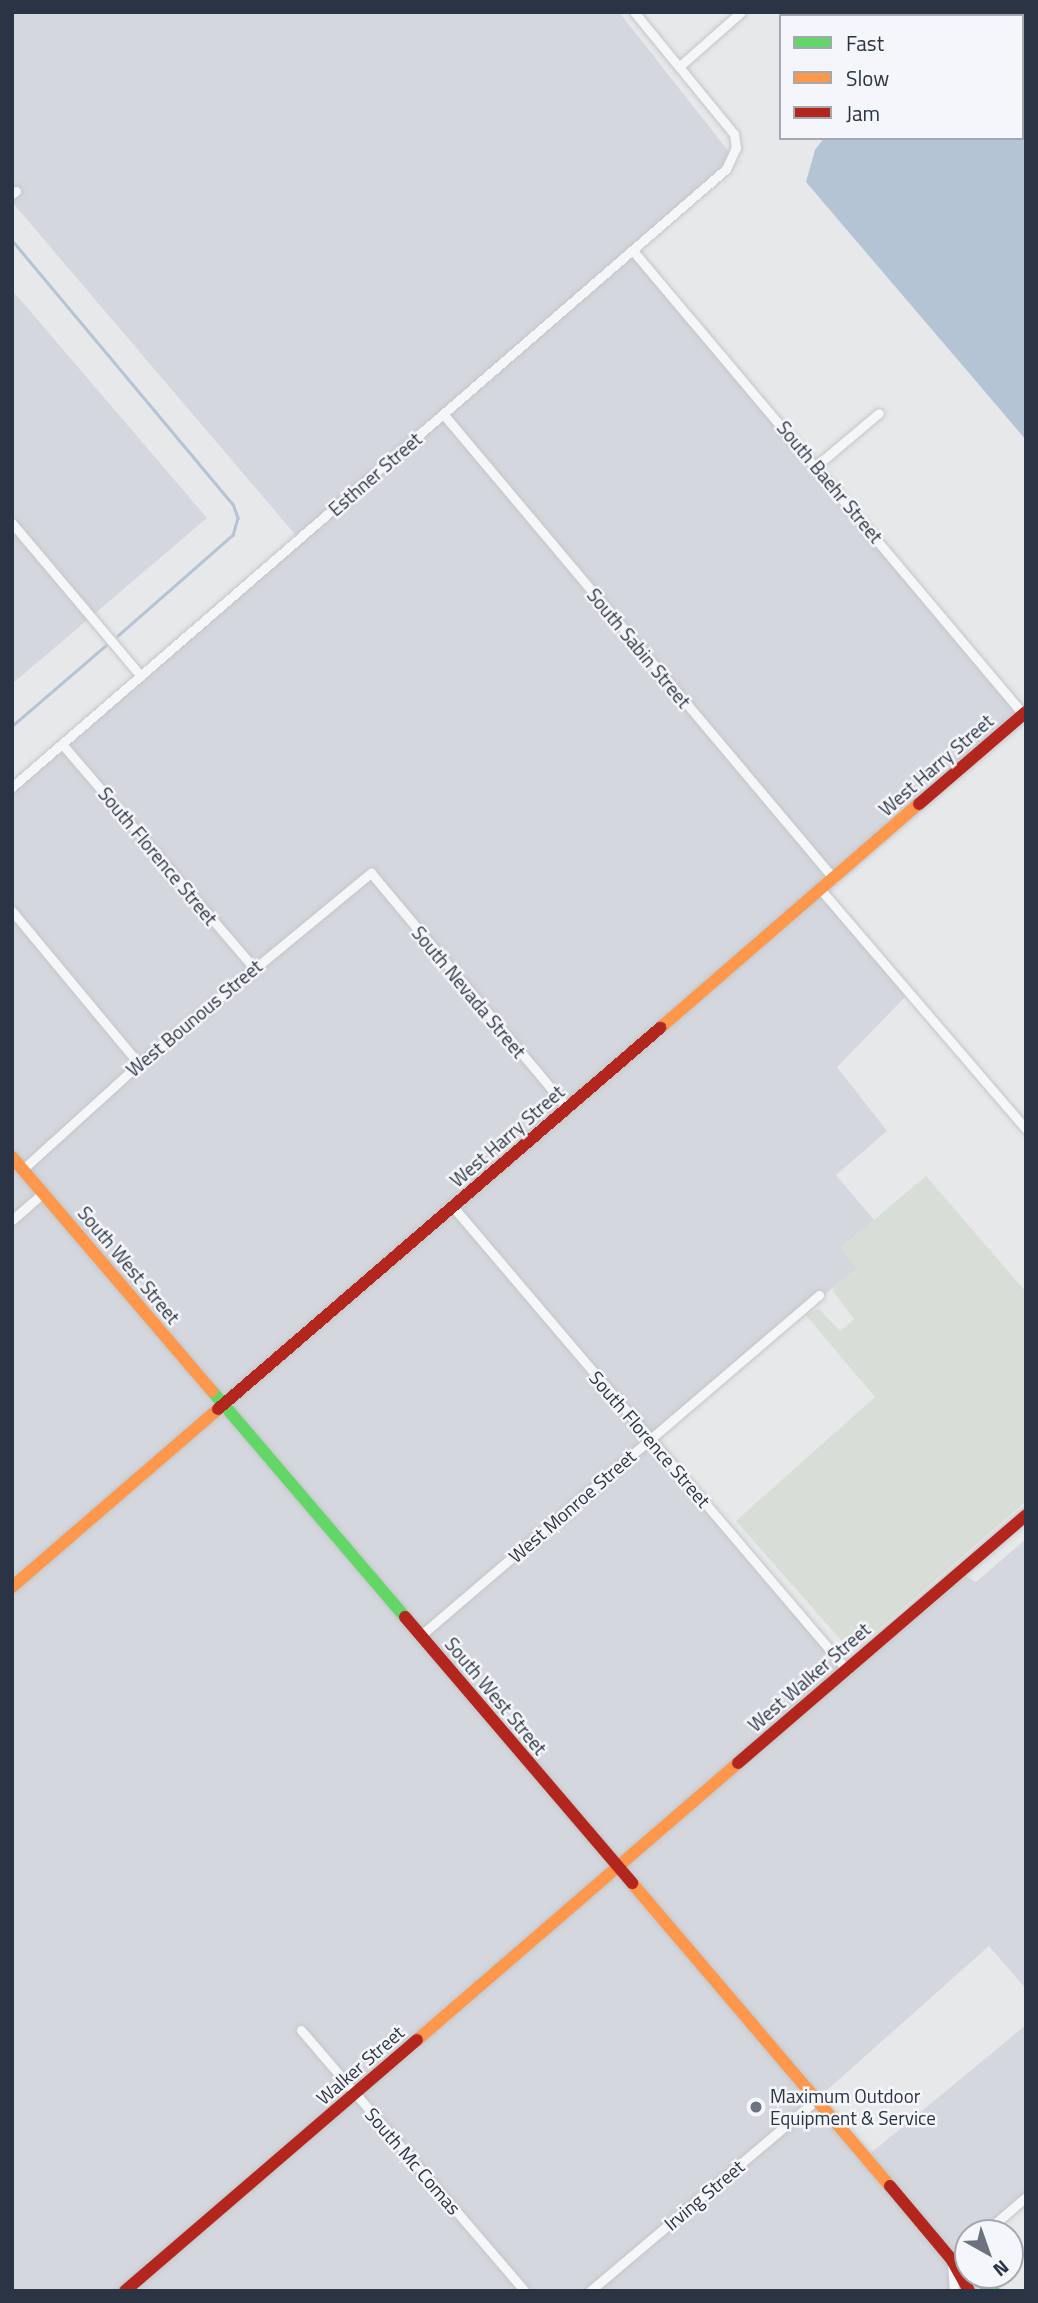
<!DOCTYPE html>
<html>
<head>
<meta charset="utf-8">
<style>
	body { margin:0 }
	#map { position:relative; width:1038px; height:2303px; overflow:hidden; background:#e6e8ea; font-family:"Titillium Web",sans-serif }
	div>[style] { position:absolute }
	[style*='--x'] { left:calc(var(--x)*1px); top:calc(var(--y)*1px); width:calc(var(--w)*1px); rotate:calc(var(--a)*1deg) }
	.built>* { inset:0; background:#d4d7dd }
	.green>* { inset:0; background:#d6ded6 }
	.water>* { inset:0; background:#b4c4d5 }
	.stream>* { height:2.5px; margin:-1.25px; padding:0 1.25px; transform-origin:1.25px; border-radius:1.25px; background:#b4c4d5 }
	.roads { filter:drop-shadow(0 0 2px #c4c6c8) drop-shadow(0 0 2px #c4c6c8) }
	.street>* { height:9px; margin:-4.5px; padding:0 4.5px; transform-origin:4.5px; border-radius:4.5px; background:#f5f6f7 }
	.fast>* { height:12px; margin:-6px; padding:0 6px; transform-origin:6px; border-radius:6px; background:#63d668 }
	.slow>* { height:12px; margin:-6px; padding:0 6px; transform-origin:6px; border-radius:6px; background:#ff974d }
	.jam>* { height:12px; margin:-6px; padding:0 6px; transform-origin:6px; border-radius:6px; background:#b3261e }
	.dots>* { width:19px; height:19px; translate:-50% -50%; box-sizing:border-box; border:4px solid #f4f6f9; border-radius:50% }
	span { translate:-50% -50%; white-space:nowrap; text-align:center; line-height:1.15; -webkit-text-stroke:5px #f4f6f9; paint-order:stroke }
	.street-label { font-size:19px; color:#2b3445 }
	.poi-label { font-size:19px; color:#2b3445 }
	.left { translate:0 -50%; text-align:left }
	.frame { position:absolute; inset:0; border:14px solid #2b3445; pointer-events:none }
	.legend { position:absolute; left:779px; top:14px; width:245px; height:126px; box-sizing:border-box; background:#f4f6f9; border:2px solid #a4a8b1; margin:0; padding:9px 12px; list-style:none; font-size:21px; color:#2b3445 }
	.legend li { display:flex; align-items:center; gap:14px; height:35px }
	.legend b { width:35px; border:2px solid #a4a8b1 }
	.north { position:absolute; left:954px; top:2219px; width:70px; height:70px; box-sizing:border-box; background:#f4f6f9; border:2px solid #a4a8b1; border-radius:50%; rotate:140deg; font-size:19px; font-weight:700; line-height:28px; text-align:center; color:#2b3445 }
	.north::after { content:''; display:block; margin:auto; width:24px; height:32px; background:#6c737f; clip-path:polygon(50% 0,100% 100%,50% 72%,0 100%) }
</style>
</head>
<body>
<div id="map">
	<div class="built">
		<div style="clip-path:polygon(12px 12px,619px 12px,733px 157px,365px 482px,634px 252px,1023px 714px,821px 889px,909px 993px,837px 1067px,887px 1131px,836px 1175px,874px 1220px,842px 1247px,857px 1268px,650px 1439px,847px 1670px,959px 1572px,976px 1582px,1026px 1539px,1026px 1989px,989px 1946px,817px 2099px,866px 2157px,1026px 2025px,1026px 2197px,984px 2233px,968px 2233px,968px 2247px,952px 2260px,954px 2291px,12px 2291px,12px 786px,299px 539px,12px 202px)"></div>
		<div style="clip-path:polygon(12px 290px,207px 518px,12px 684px)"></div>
	</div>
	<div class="green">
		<div style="clip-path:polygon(926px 1176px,1026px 1292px,1026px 1501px,857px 1648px,847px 1647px,736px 1521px,875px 1397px,805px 1314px,819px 1309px,840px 1331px,854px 1319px,832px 1290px,856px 1268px,841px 1248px)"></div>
	</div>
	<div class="water">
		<div style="clip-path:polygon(1022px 39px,1026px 44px,1026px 440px,806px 182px,815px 150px,824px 138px,1022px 138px)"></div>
	</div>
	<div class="stream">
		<div style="--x:12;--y:240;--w:344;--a:50.1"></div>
		<div style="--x:233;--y:504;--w:15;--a:70"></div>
		<div style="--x:238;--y:518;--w:18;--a:106"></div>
		<div style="--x:233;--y:535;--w:153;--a:138.7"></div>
		<div style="--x:12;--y:726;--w:123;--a:-40.7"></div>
	</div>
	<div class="roads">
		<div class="street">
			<div style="--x:680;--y:66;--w:81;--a:-41.5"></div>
			<div style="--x:12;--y:194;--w:5;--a:-37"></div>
			<div style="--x:634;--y:252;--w:604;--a:49.9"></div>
			<div style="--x:444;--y:415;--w:606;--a:49.95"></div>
			<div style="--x:816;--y:466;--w:82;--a:-40.1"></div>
			<div style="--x:12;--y:523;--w:200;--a:49.9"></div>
			<div style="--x:62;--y:744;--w:295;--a:49.4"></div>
			<div style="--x:12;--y:787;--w:944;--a:-40.88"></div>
			<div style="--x:726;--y:169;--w:23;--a:-65"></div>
			<div style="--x:736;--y:148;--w:14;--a:-98"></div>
			<div style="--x:734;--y:134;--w:158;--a:-129.3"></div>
			<div style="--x:821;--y:890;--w:315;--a:49.4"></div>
			<div style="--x:12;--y:911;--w:199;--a:50.3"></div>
			<div style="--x:23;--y:1169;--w:156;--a:-42.2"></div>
			<div style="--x:139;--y:1064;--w:301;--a:-39.5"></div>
			<div style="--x:371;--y:873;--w:307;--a:50.1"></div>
			<div style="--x:454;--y:1208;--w:607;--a:49.61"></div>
			<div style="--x:12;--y:1220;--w:41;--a:-41.1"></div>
			<div style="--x:420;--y:1636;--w:525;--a:-40.52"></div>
			<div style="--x:301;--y:2030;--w:344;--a:49.4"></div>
			<div style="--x:984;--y:2233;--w:55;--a:-40.6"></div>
			<div style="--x:590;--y:2291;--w:297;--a:-40.2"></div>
			<div style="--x:954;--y:2291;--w:31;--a:-94"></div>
			<div style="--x:952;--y:2260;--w:21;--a:-39"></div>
		</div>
		<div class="fast">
			<div style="--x:212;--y:1391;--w:297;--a:49.5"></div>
			<div style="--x:972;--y:2275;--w:27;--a:36"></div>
		</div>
		<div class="slow">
			<div style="--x:660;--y:1028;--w:342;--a:-40.9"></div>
			<div style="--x:12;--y:1157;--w:308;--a:49.5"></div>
			<div style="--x:12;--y:1587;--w:272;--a:-40.8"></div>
			<div style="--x:632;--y:1883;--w:398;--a:49.6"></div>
			<div style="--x:417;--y:2040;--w:424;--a:-40.8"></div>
		</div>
		<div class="jam">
			<div style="--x:919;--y:804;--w:141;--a:-40.7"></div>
			<div style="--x:218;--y:1409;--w:584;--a:-40.76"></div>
			<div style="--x:405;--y:1617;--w:350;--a:49.5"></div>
			<div style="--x:738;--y:1763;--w:380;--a:-40.7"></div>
			<div style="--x:890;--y:2186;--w:97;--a:50"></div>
			<div style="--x:952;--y:2260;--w:35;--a:61"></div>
			<div style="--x:125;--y:2291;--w:385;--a:-40.7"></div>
		</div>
	</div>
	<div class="dots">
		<div style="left:756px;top:2107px;background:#6c737f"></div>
	</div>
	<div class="street-label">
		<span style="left:375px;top:474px;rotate:-41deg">Esthner Street</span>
		<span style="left:830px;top:482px;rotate:50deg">South Baehr Street</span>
		<span style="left:639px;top:648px;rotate:50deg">South Sabin Street</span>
		<span style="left:936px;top:765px;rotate:-41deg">West Harry Street</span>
		<span style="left:158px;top:856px;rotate:50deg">South Florence Street</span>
		<span style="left:469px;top:992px;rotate:50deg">South Nevada Street</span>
		<span style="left:194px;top:1018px;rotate:-40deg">West Bounous Street</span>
		<span style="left:507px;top:1136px;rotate:-41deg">West Harry Street</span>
		<span style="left:129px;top:1265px;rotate:50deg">South West Street</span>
		<span style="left:650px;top:1439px;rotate:49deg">South Florence Street</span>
		<span style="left:572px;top:1506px;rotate:-41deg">West Monroe Street</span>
		<span style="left:809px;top:1677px;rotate:-41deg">West Walker Street</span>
		<span style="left:496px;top:1696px;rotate:50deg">South West Street</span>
		<span style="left:360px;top:2065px;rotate:-41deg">Walker Street</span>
		<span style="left:413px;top:2161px;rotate:49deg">South Mc Comas</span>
		<span style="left:704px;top:2195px;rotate:-40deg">Irving Street</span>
	</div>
	<div class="poi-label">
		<span class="left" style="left:770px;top:2107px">Maximum Outdoor<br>Equipment &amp; Service</span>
	</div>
	<div class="frame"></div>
	<ul class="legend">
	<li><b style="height:9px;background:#63d668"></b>Fast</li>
	<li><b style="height:9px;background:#ff974d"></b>Slow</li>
	<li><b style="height:9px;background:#b3261e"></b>Jam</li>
	</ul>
	<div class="north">N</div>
</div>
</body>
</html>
